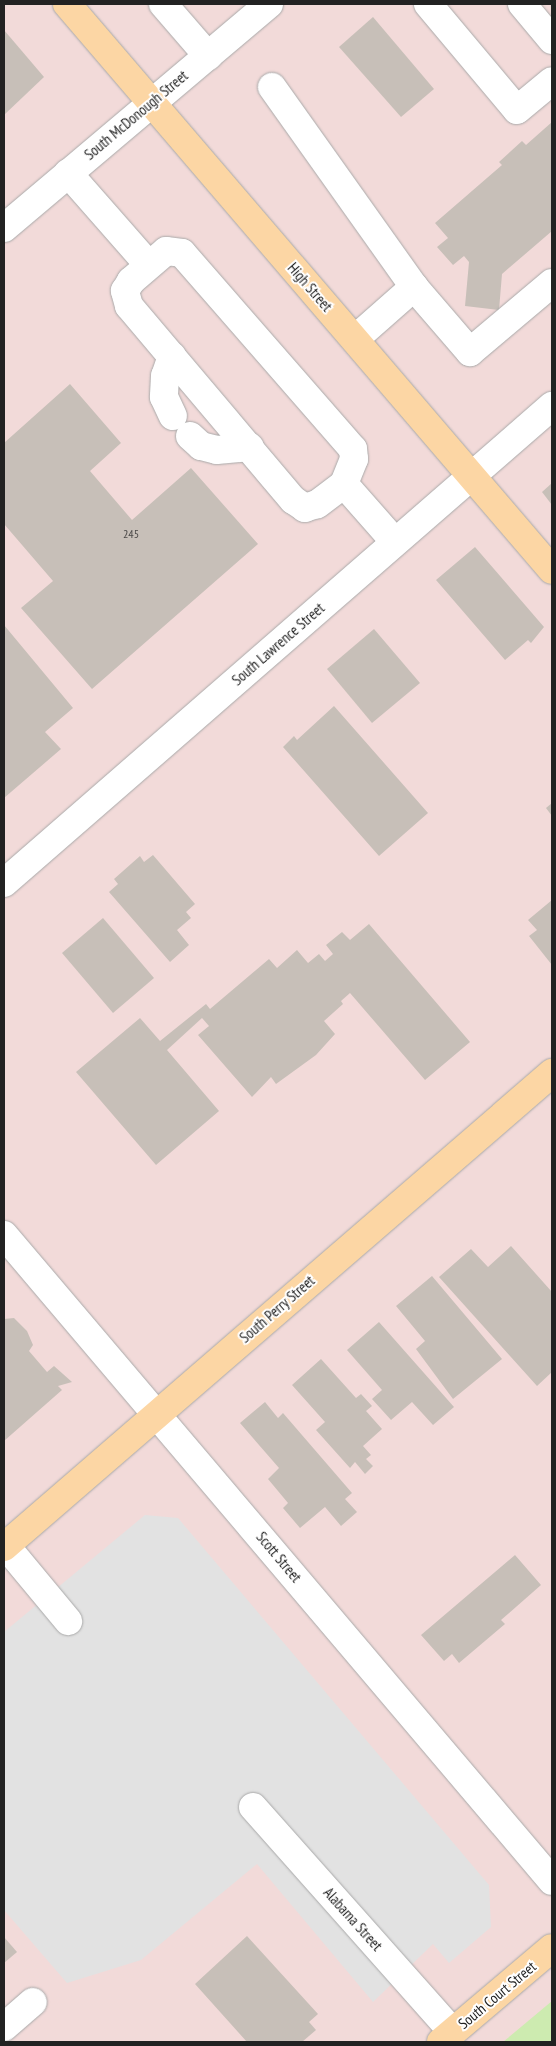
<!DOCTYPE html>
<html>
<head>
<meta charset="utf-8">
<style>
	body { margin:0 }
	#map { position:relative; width:556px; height:2046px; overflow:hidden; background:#f2efe9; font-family:"PT Sans Narrow",sans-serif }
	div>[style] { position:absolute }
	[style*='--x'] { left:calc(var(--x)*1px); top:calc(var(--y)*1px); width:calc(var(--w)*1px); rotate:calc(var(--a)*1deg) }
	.commercial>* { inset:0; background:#f2dad9 }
	.grass>* { inset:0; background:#cdebb0 }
	.parking>* { inset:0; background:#e2e2e2 }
	.building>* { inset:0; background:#c7bfb8 }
	.roads { filter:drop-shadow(0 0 1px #a9a9a9) drop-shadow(0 0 1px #a9a9a9) }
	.minor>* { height:28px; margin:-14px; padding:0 14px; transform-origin:14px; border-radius:14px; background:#fff }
	.major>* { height:28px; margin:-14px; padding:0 14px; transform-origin:14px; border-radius:14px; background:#fcd6a4 }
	span { translate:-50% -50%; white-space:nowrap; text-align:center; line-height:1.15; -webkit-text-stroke:4px #fff; paint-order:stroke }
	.number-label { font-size:12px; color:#4b4948 }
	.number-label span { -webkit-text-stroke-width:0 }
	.street-label { font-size:15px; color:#222 }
	.frame { position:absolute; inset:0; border:5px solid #222; pointer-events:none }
</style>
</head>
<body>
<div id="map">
	<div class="commercial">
		<div style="clip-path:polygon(4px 4px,552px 4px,552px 2042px,4px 2042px)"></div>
	</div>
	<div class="grass">
		<div style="clip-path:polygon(552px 2001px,552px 2042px,502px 2042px,503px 2042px)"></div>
	</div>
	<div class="parking">
		<div style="clip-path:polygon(145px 1515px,178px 1518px,489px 1885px,491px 1927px,449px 1963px,433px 1944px,373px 2002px,257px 1864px,141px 1960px,67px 1983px,4px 1910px,4px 1632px)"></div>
	</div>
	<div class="building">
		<div style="clip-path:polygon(373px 17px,434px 89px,401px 117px,339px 47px)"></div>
		<div style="clip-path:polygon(4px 30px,44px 77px,4px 115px)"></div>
		<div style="clip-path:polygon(552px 122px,552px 231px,502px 274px,499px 310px,465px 306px,469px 262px,464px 256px,453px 265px,437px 247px,448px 238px,435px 223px,502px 165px,499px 162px,522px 141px,526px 145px)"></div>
		<div style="clip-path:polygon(70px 384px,121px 443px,90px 471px,132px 520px,191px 468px,258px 544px,92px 689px,21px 608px,53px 581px,4px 524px,4px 443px)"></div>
		<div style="clip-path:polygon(552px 483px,552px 505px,542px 492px)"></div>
		<div style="clip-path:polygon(475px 547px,544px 627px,531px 643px,528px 640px,505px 660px,436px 580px)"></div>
		<div style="clip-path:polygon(4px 625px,73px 708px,45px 732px,61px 749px,4px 798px)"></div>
		<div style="clip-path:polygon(374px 629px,420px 683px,372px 723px,327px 669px)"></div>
		<div style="clip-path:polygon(334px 706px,428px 813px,379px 856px,283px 747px,294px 736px,297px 740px)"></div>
		<div style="clip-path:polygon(552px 803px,552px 816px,546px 808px)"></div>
		<div style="clip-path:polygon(153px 855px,195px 904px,186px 912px,191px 918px,177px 930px,189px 945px,170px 962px,109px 892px,118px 884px,114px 879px,140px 856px,144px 862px)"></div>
		<div style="clip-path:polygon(552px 900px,552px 965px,529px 936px,537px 930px,528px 920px)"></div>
		<div style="clip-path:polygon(103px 918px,154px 978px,113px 1013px,62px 953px)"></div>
		<div style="clip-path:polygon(369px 924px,470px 1042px,425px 1080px,350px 993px,341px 1001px,343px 1004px,324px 1021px,335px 1034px,316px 1055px,276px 1084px,271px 1077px,252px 1097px,198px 1035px,209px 1026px,202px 1018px,167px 1050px,219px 1111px,156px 1165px,76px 1072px,140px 1018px,160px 1041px,206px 1004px,210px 1009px,269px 959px,277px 968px,297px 950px,308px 963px,319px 954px,325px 961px,333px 954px,326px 945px,342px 932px,350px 940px)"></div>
		<div style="clip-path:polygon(511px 1246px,552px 1292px,552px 1372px,537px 1386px,439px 1277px,471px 1249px,488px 1267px)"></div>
		<div style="clip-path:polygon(432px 1276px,502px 1359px,453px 1399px,416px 1349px,425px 1341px,396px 1306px)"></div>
		<div style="clip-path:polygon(14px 1318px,27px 1331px,33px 1345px,29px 1351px,47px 1372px,54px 1366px,72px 1382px,58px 1386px,62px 1390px,4px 1441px,4px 1319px)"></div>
		<div style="clip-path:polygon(379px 1322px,454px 1407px,433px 1425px,412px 1402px,391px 1420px,372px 1399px,382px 1390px,347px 1350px)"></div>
		<div style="clip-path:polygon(321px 1359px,356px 1398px,361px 1394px,372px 1406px,366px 1411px,382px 1429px,363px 1446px,371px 1455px,366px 1459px,373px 1466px,365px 1474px,355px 1462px,350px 1468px,316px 1430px,325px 1422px,292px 1385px)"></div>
		<div style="clip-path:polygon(265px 1402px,278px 1418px,283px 1413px,352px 1493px,345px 1499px,357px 1512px,341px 1526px,325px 1507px,300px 1528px,283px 1508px,288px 1503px,268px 1479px,279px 1468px,240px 1423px)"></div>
		<div style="clip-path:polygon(515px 1555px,541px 1585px,501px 1620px,505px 1624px,459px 1663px,452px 1654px,444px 1661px,421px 1635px)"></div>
		<div style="clip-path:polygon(247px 1936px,318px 2014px,309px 2022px,316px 2030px,302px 2042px,247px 2042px,195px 1984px)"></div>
		<div style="clip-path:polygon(4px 1937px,17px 1952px,4px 1963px)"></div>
	</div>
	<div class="roads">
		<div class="minor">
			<div style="--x:163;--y:4;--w:69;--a:49.1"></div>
			<div style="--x:428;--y:4;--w:138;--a:50"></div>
			<div style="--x:517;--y:110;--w:45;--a:-39.6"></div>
			<div style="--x:522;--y:4;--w:47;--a:50.2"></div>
			<div style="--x:272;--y:87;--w:245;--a:54.6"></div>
			<div style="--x:68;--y:173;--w:121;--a:48.7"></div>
			<div style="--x:4;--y:228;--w:347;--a:-40.2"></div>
			<div style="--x:166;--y:251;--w:16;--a:7"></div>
			<div style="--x:182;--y:253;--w:260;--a:48.9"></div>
			<div style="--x:353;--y:449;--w:10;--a:84"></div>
			<div style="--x:354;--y:459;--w:27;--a:112"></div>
			<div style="--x:344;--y:484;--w:34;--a:143"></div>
			<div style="--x:317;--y:504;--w:13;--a:162"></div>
			<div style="--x:305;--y:508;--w:14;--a:-146"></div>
			<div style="--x:293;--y:500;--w:254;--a:-130.2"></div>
			<div style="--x:129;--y:306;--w:16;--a:-105"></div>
			<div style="--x:125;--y:291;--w:12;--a:-59"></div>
			<div style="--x:131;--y:281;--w:46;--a:-40.6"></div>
			<div style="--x:355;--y:339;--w:79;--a:-41.4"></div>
			<div style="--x:414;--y:287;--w:86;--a:49.3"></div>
			<div style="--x:470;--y:352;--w:107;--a:-40.1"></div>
			<div style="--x:172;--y:356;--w:21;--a:109"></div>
			<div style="--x:165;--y:376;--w:21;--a:93"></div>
			<div style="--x:164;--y:397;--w:21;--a:65"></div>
			<div style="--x:190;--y:436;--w:15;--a:42"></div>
			<div style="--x:201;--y:446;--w:16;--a:14"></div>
			<div style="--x:217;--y:450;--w:33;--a:-5"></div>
			<div style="--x:344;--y:484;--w:77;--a:48.7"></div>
			<div style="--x:4;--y:883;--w:727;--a:-41.04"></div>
			<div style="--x:4;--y:1235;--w:847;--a:49.69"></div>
			<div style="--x:5;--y:1545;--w:99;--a:50.3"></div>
			<div style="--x:253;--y:1807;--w:301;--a:48.4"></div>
			<div style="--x:4;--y:2027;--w:38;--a:-41"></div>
		</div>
		<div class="major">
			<div style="--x:67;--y:4;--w:745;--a:49.41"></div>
			<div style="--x:4;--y:1547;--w:725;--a:-40.86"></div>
			<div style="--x:441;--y:2042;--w:145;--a:-40.3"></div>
		</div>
	</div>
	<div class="number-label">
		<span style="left:131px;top:534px">245</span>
	</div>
	<div class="street-label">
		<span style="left:136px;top:115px;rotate:-40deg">South McDonough Street</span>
		<span style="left:310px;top:287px;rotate:49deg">High Street</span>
		<span style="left:278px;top:644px;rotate:-41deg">South Lawrence Street</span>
		<span style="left:277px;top:1309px;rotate:-41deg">South Perry Street</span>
		<span style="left:279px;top:1557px;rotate:50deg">Scott Street</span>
		<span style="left:353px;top:1919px;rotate:48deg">Alabama Street</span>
		<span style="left:497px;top:1995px;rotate:-40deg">South Court Street</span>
	</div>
	<div class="frame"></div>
</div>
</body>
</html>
